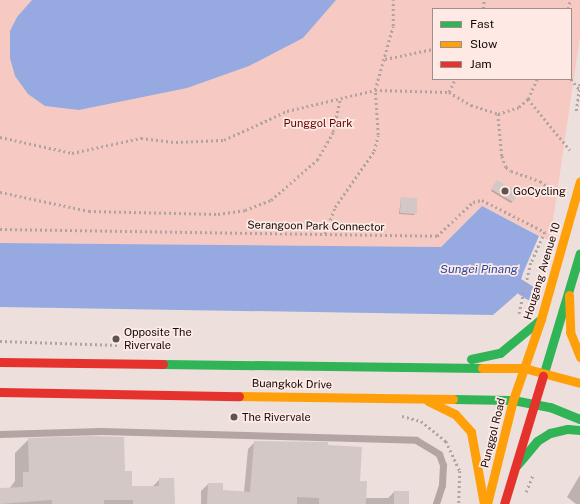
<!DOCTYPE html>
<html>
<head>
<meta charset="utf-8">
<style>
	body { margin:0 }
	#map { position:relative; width:580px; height:504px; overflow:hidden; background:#eddfdc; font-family:"Public Sans",sans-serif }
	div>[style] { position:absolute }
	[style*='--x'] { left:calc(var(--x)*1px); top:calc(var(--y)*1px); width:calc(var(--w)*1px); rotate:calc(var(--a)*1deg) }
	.green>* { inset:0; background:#f6cac2 }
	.water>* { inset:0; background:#96aae1 }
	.shadow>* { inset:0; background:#0003 }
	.canal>* { height:14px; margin:-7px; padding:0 7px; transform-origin:7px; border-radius:7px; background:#96aae1 }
	.building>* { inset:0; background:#d3c8c6 }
	.path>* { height:2.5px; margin-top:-1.25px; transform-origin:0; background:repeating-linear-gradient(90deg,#b0a3a0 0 2px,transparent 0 5px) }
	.lane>* { height:7px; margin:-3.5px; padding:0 3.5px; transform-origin:3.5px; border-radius:3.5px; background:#b5a5a2 }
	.fast>* { height:9px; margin:-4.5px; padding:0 4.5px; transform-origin:4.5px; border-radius:4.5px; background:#30b455 }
	.slow>* { height:9px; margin:-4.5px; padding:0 4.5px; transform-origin:4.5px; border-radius:4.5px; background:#ff9f0a }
	.jam>* { height:9px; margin:-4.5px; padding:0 4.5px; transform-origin:4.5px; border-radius:4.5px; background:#e5322d }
	.dots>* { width:11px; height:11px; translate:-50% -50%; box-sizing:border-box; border:2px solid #fee9e4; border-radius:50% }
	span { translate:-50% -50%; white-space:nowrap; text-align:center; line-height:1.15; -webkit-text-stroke:3.5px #fee9e4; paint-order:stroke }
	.park-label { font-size:11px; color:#600300 }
	.poi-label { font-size:11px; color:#110908 }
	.left { translate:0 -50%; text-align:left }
	.street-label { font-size:11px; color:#110908 }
	.water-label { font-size:12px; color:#2a4ba9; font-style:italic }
	.legend { position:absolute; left:432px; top:8px; width:140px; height:72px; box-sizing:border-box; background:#fee9e4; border:1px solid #9f8f8c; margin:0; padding:5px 7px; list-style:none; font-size:12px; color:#110908 }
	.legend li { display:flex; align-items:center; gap:8px; height:20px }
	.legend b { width:20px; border:1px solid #9f8f8c }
</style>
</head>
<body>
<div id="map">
	<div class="green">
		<div style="clip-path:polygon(evenodd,0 0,580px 0,580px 36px,550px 241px,482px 206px,441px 247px,0 243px,0 0,433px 9px,571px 9px,571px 79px,433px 79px,433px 9px)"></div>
	</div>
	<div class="water">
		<div style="clip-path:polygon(32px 0,336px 0,303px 38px,249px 66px,187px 88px,79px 110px,45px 106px,28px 94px,15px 76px,10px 58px,10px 31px,17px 17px)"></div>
		<div style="clip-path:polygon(482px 206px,539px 236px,523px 273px,517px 294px,493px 315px,0 307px,0 243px,441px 247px)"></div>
	</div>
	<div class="shadow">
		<div style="clip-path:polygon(496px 182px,513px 201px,511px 203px,491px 191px)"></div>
		<div style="clip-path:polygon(401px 198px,416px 213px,414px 215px,399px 214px)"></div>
		<div style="clip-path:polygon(29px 439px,124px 472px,131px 487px,152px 487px,160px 479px,174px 504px,0 504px,0 489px,9px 489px,15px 481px,15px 453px)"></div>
		<div style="clip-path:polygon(255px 442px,327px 446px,359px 482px,365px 498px,388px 498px,394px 492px,407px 504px,201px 504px,201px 491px,208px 484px,222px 491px,244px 492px,248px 449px)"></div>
		<div style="clip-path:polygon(580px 475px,580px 504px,576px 504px,567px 497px)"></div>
	</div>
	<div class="canal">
		<div style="--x:519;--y:286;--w:15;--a:32"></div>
	</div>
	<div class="building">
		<div style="clip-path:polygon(497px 180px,519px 193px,513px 202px,491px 189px)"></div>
		<div style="clip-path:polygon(401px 197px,417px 198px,417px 214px,400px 213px)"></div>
		<div style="clip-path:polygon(91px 436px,124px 437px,125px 471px,132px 471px,132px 486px,159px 486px,159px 478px,174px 478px,175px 504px,133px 504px,133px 500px,104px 500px,104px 504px,52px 504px,52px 500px,0 504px,0 488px,23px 487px,23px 472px,29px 472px,28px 438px)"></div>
		<div style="clip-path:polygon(254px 441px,328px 442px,328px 445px,362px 447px,360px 481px,367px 481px,366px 504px,319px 504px,319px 498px,297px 497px,297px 504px,207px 504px,208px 483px,223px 483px,223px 490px,250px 492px)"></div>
		<div style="clip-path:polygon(394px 491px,409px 491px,409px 504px,394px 504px)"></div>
	</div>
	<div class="path">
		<div style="--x:483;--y:9;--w:9;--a:-84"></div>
		<div style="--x:568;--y:9;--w:9;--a:-77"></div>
		<div style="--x:385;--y:59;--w:49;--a:-11.8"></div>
		<div style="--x:571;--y:79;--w:13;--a:51"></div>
		<div style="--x:449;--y:92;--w:14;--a:-65"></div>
		<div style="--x:528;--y:99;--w:66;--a:50.5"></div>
		<div style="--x:576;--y:111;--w:28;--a:-82"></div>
		<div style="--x:498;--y:114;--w:42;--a:84.6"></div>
		<div style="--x:502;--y:156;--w:12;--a:70"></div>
		<div style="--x:506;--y:167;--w:6;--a:39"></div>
		<div style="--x:511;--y:171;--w:31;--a:19"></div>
		<div style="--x:540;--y:181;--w:23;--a:34"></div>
		<div style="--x:0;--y:137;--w:74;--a:12.5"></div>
		<div style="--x:72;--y:153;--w:71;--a:-12.3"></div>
		<div style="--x:141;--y:138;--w:35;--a:7"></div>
		<div style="--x:176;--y:142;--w:48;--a:-2.4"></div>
		<div style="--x:224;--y:140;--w:69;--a:-24.7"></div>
		<div style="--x:287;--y:111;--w:90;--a:-13.4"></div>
		<div style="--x:375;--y:90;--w:66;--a:-74.3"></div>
		<div style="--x:393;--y:26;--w:26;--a:-90"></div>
		<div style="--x:0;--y:192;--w:91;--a:12.1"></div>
		<div style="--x:89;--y:211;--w:129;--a:1.3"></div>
		<div style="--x:218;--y:214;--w:27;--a:-8"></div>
		<div style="--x:245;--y:210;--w:28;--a:-21"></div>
		<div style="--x:271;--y:200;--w:61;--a:-41"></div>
		<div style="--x:317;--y:160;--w:32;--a:-60"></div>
		<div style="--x:333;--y:132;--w:34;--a:-78"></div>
		<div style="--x:0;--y:229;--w:437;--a:0.9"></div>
		<div style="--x:437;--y:236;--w:50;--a:-43.4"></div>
		<div style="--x:473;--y:202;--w:9;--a:-13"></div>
		<div style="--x:482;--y:200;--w:71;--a:26.9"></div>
		<div style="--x:545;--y:232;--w:34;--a:114"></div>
		<div style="--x:531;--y:263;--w:52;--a:103.2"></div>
		<div style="--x:325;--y:234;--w:29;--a:-70"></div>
		<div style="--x:335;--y:207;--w:68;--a:-55.1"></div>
		<div style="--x:374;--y:151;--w:16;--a:-76"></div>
		<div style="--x:378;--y:135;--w:45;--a:-93.8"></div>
		<div style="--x:375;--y:90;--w:74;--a:1.5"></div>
		<div style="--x:449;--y:92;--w:26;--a:31"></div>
		<div style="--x:471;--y:105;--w:28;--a:18"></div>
		<div style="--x:498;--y:114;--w:22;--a:-18"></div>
		<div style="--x:519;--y:107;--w:12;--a:-42"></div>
		<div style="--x:528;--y:99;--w:22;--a:-66"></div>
		<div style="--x:0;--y:341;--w:118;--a:1.9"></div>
		<div style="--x:402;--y:416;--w:20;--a:15"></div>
		<div style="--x:421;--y:421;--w:32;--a:39"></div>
		<div style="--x:446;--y:441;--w:33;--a:65"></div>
		<div style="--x:460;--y:471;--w:33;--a:92"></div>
		<div style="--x:526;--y:492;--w:18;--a:-68"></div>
	</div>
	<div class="lane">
		<div style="--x:0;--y:434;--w:101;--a:-1.7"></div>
		<div style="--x:101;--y:431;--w:315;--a:1.6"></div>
		<div style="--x:416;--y:440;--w:27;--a:31"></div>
		<div style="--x:439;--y:454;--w:12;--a:70"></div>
		<div style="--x:443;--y:465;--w:20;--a:93"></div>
		<div style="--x:442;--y:485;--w:20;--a:108"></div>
	</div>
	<div class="fast">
		<div style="--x:471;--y:359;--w:30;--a:-12"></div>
		<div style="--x:500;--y:353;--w:53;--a:-39.7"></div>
		<div style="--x:163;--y:364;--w:319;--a:0.7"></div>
		<div style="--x:543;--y:376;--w:128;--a:-73.3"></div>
		<div style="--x:453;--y:399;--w:60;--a:1"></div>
		<div style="--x:513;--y:400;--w:38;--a:11"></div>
		<div style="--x:550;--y:407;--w:32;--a:22"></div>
		<div style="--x:517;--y:465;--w:31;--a:-50"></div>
		<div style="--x:537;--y:441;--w:15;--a:-32"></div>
		<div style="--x:550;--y:433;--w:18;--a:-13"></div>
		<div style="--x:568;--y:429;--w:12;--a:5"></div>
	</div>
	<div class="slow">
		<div style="--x:569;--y:295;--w:37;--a:88"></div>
		<div style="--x:570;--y:332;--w:27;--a:68"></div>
		<div style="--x:482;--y:368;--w:42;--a:0"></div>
		<div style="--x:524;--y:368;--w:58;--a:15"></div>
		<div style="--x:239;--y:396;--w:214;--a:0.8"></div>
		<div style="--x:428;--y:401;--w:30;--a:26"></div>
		<div style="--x:455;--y:414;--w:24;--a:48"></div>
		<div style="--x:471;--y:432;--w:73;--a:79.8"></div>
		<div style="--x:487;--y:504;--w:107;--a:-76"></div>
		<div style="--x:513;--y:400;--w:86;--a:-70.9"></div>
		<div style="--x:541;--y:319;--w:143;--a:-74.2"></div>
	</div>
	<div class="jam">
		<div style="--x:0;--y:362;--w:163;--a:0.7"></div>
		<div style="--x:0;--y:392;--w:239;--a:1"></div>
		<div style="--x:504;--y:504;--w:134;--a:-73.1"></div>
	</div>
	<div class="dots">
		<div style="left:505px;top:191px;background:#5e5452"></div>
		<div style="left:116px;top:339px;background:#5e5452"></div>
		<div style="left:234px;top:417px;background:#5e5452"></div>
	</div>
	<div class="park-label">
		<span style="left:318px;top:123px">Punggol Park</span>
	</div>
	<div class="poi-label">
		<span class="left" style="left:513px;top:191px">GoCycling</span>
		<span class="left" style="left:124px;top:339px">Opposite The<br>Rivervale</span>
		<span class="left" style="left:242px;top:417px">The Rivervale</span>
	</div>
	<div class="street-label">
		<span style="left:316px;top:226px;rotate:1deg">Serangoon Park Connector</span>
		<span style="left:542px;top:271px;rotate:-73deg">Hougang Avenue 10</span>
		<span style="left:292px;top:384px;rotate:1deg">Buangkok Drive</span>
		<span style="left:493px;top:433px;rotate:-76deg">Punggol Road</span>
	</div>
	<div class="water-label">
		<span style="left:479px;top:270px">Sungei Pinang</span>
	</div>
	<ul class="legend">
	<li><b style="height:5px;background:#30b455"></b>Fast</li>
	<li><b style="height:5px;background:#ff9f0a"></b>Slow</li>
	<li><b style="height:5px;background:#e5322d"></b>Jam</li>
	</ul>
</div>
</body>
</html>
